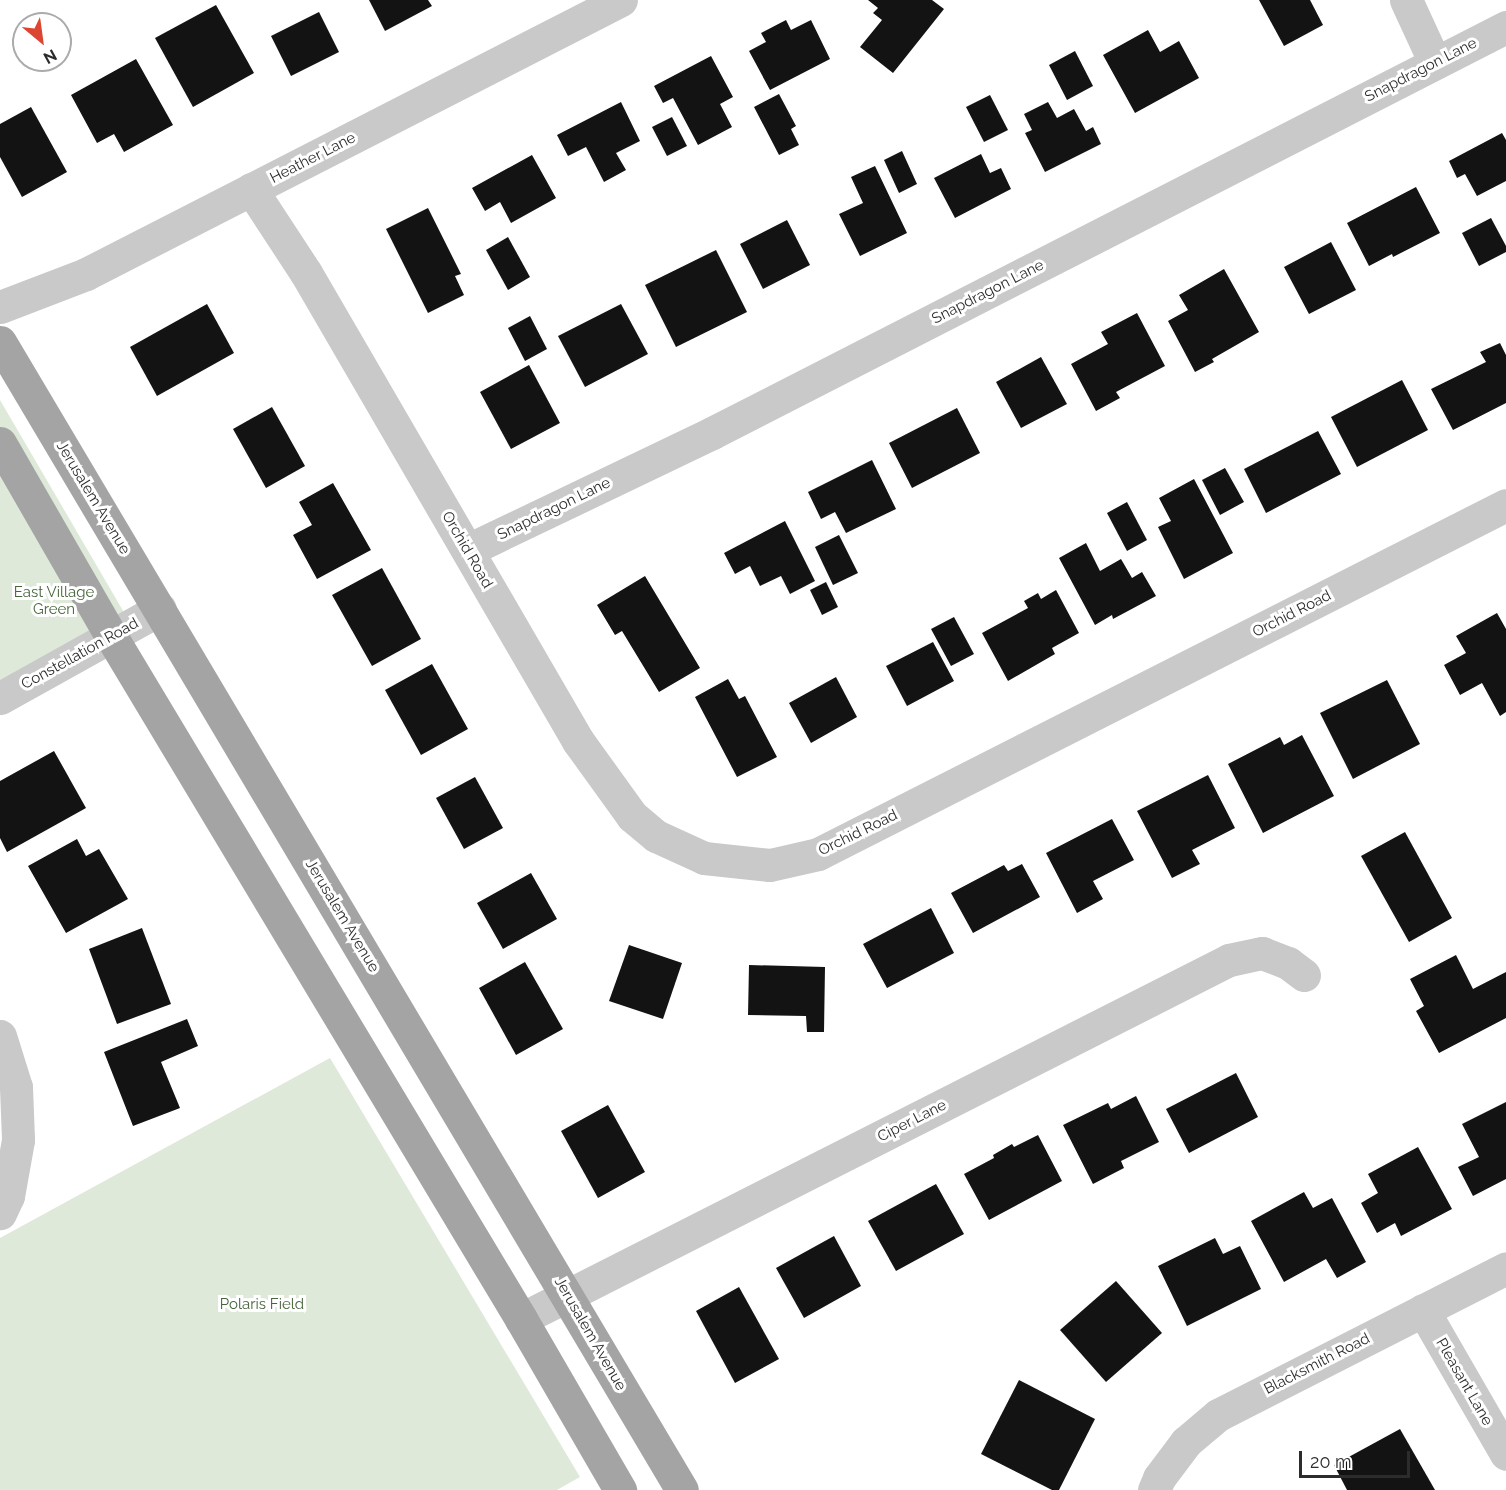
<!DOCTYPE html>
<html>
<head>
<meta charset="utf-8">
<style>
	body { margin:0 }
	#map { position:relative; width:1506px; height:1490px; overflow:hidden; background:#fff; font-family:Raleway,sans-serif }
	div>[style] { position:absolute }
	[style*='--x'] { left:calc(var(--x)*1px); top:calc(var(--y)*1px); width:calc(var(--w)*1px); rotate:calc(var(--a)*1deg) }
	.green>* { inset:0; background:#dfe9d9 }
	.building>* { inset:0; background:#131313 }
	.minor>* { height:33px; margin:-16.5px; padding:0 16.5px; transform-origin:16.5px; border-radius:16.5px; background:#c9c9c9 }
	.major>* { height:33px; margin:-16.5px; padding:0 16.5px; transform-origin:16.5px; border-radius:16.5px; background:#a4a4a4 }
	span { translate:-50% -50%; white-space:nowrap; text-align:center; line-height:1.15; -webkit-text-stroke:6px #fff; paint-order:stroke }
	.street-label { font-size:15px; color:#2c2c2c }
	.park-label { font-size:15px; color:#47653b }
	.north { position:absolute; left:12px; top:12px; width:60px; height:60px; box-sizing:border-box; background:#fff; border:2px solid #ababab; border-radius:50%; rotate:151deg; font-size:16px; font-weight:700; line-height:24px; text-align:center; color:#2c2c2c }
	.north::after { content:''; display:block; margin:auto; width:21px; height:27px; background:#dd4533; clip-path:polygon(50% 0,100% 100%,50% 72%,0 100%) }
	.scale { position:absolute; left:1299px; top:1451px; width:111px; height:27px; box-sizing:border-box; border:3px solid #2c2c2c; border-top:0; padding-left:8px; font-size:18px; line-height:21px; white-space:nowrap; color:#2c2c2c; -webkit-text-stroke:4px #fff; paint-order:stroke }
</style>
</head>
<body>
<div id="map">
	<div class="green">
		<div style="clip-path:polygon(0 400px,129px 621px,0 694px)"></div>
		<div style="clip-path:polygon(330px 1058px,580px 1477px,557px 1490px,0 1490px,0 1238px)"></div>
	</div>
	<div class="building">
		<div style="clip-path:polygon(369px 0,428px 0,432px 6px,385px 31px)"></div>
		<div style="clip-path:polygon(868px 0,932px 0,944px 9px,893px 73px,860px 47px,882px 20px,873px 13px,878px 8px)"></div>
		<div style="clip-path:polygon(1259px 0,1310px 0,1323px 25px,1284px 46px)"></div>
		<div style="clip-path:polygon(216px 5px,254px 73px,193px 107px,155px 38px)"></div>
		<div style="clip-path:polygon(319px 12px,339px 52px,291px 76px,271px 36px)"></div>
		<div style="clip-path:polygon(786px 20px,791px 30px,811px 20px,830px 59px,770px 90px,749px 51px,766px 42px,761px 33px)"></div>
		<div style="clip-path:polygon(1148px 30px,1160px 52px,1179px 41px,1199px 78px,1135px 113px,1103px 55px)"></div>
		<div style="clip-path:polygon(1075px 51px,1093px 86px,1067px 100px,1049px 65px)"></div>
		<div style="clip-path:polygon(711px 56px,733px 97px,720px 104px,732px 127px,698px 145px,673px 98px,663px 103px,654px 86px)"></div>
		<div style="clip-path:polygon(136px 59px,173px 125px,124px 152px,114px 134px,97px 143px,71px 95px)"></div>
		<div style="clip-path:polygon(779px 94px,796px 126px,791px 129px,799px 145px,779px 155px,754px 107px)"></div>
		<div style="clip-path:polygon(990px 95px,1008px 130px,984px 142px,966px 107px)"></div>
		<div style="clip-path:polygon(621px 102px,640px 141px,616px 153px,626px 170px,604px 182px,586px 147px,568px 156px,557px 135px)"></div>
		<div style="clip-path:polygon(1048px 102px,1057px 118px,1074px 109px,1086px 131px,1093px 127px,1101px 144px,1045px 172px,1025px 133px,1032px 130px,1024px 114px)"></div>
		<div style="clip-path:polygon(31px 107px,67px 172px,22px 197px,0 157px,0 124px)"></div>
		<div style="clip-path:polygon(672px 117px,687px 146px,667px 156px,652px 127px)"></div>
		<div style="clip-path:polygon(1502px 133px,1506px 140px,1506px 181px,1477px 196px,1465px 174px,1457px 178px,1449px 161px)"></div>
		<div style="clip-path:polygon(902px 151px,917px 184px,899px 193px,884px 160px)"></div>
		<div style="clip-path:polygon(981px 154px,990px 173px,1001px 168px,1011px 189px,955px 218px,934px 178px)"></div>
		<div style="clip-path:polygon(532px 155px,556px 198px,511px 223px,500px 202px,485px 211px,472px 188px)"></div>
		<div style="clip-path:polygon(875px 166px,907px 233px,860px 256px,839px 214px,863px 203px,851px 177px)"></div>
		<div style="clip-path:polygon(1416px 187px,1440px 233px,1393px 257px,1392px 254px,1369px 266px,1347px 223px)"></div>
		<div style="clip-path:polygon(428px 208px,461px 274px,455px 276px,464px 295px,428px 313px,386px 229px)"></div>
		<div style="clip-path:polygon(1491px 218px,1506px 246px,1506px 252px,1479px 266px,1462px 233px)"></div>
		<div style="clip-path:polygon(787px 220px,810px 265px,763px 289px,740px 244px)"></div>
		<div style="clip-path:polygon(508px 237px,530px 277px,508px 290px,486px 250px)"></div>
		<div style="clip-path:polygon(1331px 242px,1356px 290px,1309px 314px,1284px 267px)"></div>
		<div style="clip-path:polygon(716px 250px,747px 312px,676px 347px,645px 285px)"></div>
		<div style="clip-path:polygon(1224px 269px,1259px 332px,1212px 359px,1214px 362px,1195px 372px,1168px 321px,1188px 310px,1179px 295px)"></div>
		<div style="clip-path:polygon(207px 304px,234px 353px,157px 396px,130px 347px)"></div>
		<div style="clip-path:polygon(621px 304px,648px 354px,585px 387px,558px 336px)"></div>
		<div style="clip-path:polygon(1137px 313px,1165px 366px,1116px 392px,1120px 398px,1096px 411px,1071px 364px,1108px 344px,1101px 332px)"></div>
		<div style="clip-path:polygon(530px 316px,547px 349px,525px 361px,508px 328px)"></div>
		<div style="clip-path:polygon(1500px 343px,1506px 355px,1506px 403px,1453px 430px,1431px 389px,1486px 362px,1480px 352px)"></div>
		<div style="clip-path:polygon(1041px 357px,1067px 404px,1021px 428px,996px 382px)"></div>
		<div style="clip-path:polygon(529px 365px,560px 423px,511px 449px,480px 392px)"></div>
		<div style="clip-path:polygon(1402px 380px,1428px 430px,1357px 467px,1331px 417px)"></div>
		<div style="clip-path:polygon(272px 407px,305px 466px,266px 488px,233px 429px)"></div>
		<div style="clip-path:polygon(957px 408px,980px 453px,912px 488px,889px 443px)"></div>
		<div style="clip-path:polygon(1318px 431px,1341px 474px,1266px 513px,1244px 469px)"></div>
		<div style="clip-path:polygon(872px 460px,896px 509px,846px 533px,835px 512px,821px 519px,808px 492px)"></div>
		<div style="clip-path:polygon(1225px 468px,1244px 502px,1220px 515px,1202px 480px)"></div>
		<div style="clip-path:polygon(1194px 479px,1233px 553px,1184px 579px,1158px 527px,1171px 521px,1159px 498px)"></div>
		<div style="clip-path:polygon(333px 483px,371px 550px,317px 579px,293px 535px,312px 525px,299px 502px)"></div>
		<div style="clip-path:polygon(1127px 502px,1147px 540px,1127px 551px,1107px 513px)"></div>
		<div style="clip-path:polygon(785px 521px,815px 581px,790px 594px,781px 576px,760px 586px,750px 566px,735px 574px,724px 553px)"></div>
		<div style="clip-path:polygon(839px 535px,858px 573px,833px 585px,815px 547px)"></div>
		<div style="clip-path:polygon(1086px 543px,1100px 571px,1121px 559px,1132px 578px,1142px 572px,1156px 596px,1113px 619px,1112px 615px,1095px 625px,1059px 558px)"></div>
		<div style="clip-path:polygon(382px 568px,421px 639px,372px 666px,332px 595px)"></div>
		<div style="clip-path:polygon(645px 576px,700px 668px,659px 692px,622px 631px,615px 635px,597px 605px)"></div>
		<div style="clip-path:polygon(826px 582px,838px 607px,822px 615px,810px 590px)"></div>
		<div style="clip-path:polygon(1056px 590px,1079px 633px,1052px 648px,1055px 654px,1008px 681px,982px 633px,1028px 608px,1024px 601px,1038px 593px,1041px 599px)"></div>
		<div style="clip-path:polygon(1497px 613px,1506px 629px,1506px 712px,1500px 716px,1482px 683px,1460px 695px,1444px 665px,1466px 653px,1456px 636px)"></div>
		<div style="clip-path:polygon(954px 617px,974px 654px,951px 666px,931px 629px)"></div>
		<div style="clip-path:polygon(933px 642px,954px 681px,907px 706px,886px 666px)"></div>
		<div style="clip-path:polygon(432px 664px,468px 729px,421px 755px,385px 690px)"></div>
		<div style="clip-path:polygon(836px 677px,857px 717px,811px 743px,789px 703px)"></div>
		<div style="clip-path:polygon(728px 679px,739px 699px,745px 696px,777px 757px,737px 777px,695px 697px)"></div>
		<div style="clip-path:polygon(1387px 680px,1420px 744px,1353px 779px,1320px 713px)"></div>
		<div style="clip-path:polygon(1302px 735px,1334px 796px,1263px 833px,1228px 764px,1280px 737px,1284px 745px)"></div>
		<div style="clip-path:polygon(54px 751px,86px 808px,7px 852px,0 838px,0 781px)"></div>
		<div style="clip-path:polygon(1208px 775px,1235px 828px,1192px 850px,1200px 864px,1172px 878px,1137px 811px)"></div>
		<div style="clip-path:polygon(475px 777px,503px 828px,464px 849px,436px 798px)"></div>
		<div style="clip-path:polygon(1112px 819px,1134px 860px,1093px 881px,1103px 899px,1077px 913px,1046px 853px)"></div>
		<div style="clip-path:polygon(1405px 832px,1452px 918px,1409px 942px,1361px 856px)"></div>
		<div style="clip-path:polygon(77px 839px,86px 856px,99px 849px,128px 899px,66px 933px,28px 866px)"></div>
		<div style="clip-path:polygon(1022px 864px,1040px 897px,973px 933px,951px 893px,1004px 865px,1008px 871px)"></div>
		<div style="clip-path:polygon(531px 873px,557px 919px,503px 949px,477px 903px)"></div>
		<div style="clip-path:polygon(931px 908px,954px 953px,887px 988px,863px 944px)"></div>
		<div style="clip-path:polygon(142px 928px,171px 1004px,117px 1024px,89px 949px)"></div>
		<div style="clip-path:polygon(629px 945px,682px 963px,663px 1019px,609px 1001px)"></div>
		<div style="clip-path:polygon(1456px 955px,1473px 989px,1506px 972px,1506px 1018px,1439px 1053px,1416px 1011px,1424px 1006px,1410px 979px)"></div>
		<div style="clip-path:polygon(525px 962px,563px 1029px,516px 1055px,479px 988px)"></div>
		<div style="clip-path:polygon(749px 965px,825px 967px,824px 1032px,807px 1032px,806px 1016px,748px 1015px)"></div>
		<div style="clip-path:polygon(187px 1019px,198px 1046px,161px 1062px,180px 1108px,133px 1126px,104px 1052px)"></div>
		<div style="clip-path:polygon(1236px 1073px,1258px 1117px,1189px 1153px,1166px 1109px)"></div>
		<div style="clip-path:polygon(1136px 1096px,1159px 1142px,1121px 1161px,1124px 1168px,1093px 1184px,1063px 1125px,1108px 1103px,1111px 1109px)"></div>
		<div style="clip-path:polygon(1506px 1102px,1506px 1179px,1473px 1196px,1458px 1167px,1479px 1157px,1462px 1124px)"></div>
		<div style="clip-path:polygon(608px 1105px,645px 1172px,598px 1198px,561px 1131px)"></div>
		<div style="clip-path:polygon(1038px 1135px,1062px 1181px,989px 1220px,964px 1174px,994px 1158px,993px 1155px,1012px 1144px,1014px 1147px)"></div>
		<div style="clip-path:polygon(1418px 1147px,1452px 1209px,1401px 1236px,1395px 1223px,1377px 1233px,1361px 1203px,1378px 1193px,1368px 1174px)"></div>
		<div style="clip-path:polygon(936px 1184px,964px 1234px,896px 1271px,868px 1221px)"></div>
		<div style="clip-path:polygon(1304px 1192px,1313px 1208px,1332px 1198px,1366px 1262px,1337px 1278px,1326px 1259px,1284px 1282px,1251px 1221px)"></div>
		<div style="clip-path:polygon(834px 1236px,861px 1286px,804px 1318px,776px 1268px)"></div>
		<div style="clip-path:polygon(1215px 1238px,1223px 1254px,1240px 1246px,1261px 1289px,1187px 1326px,1158px 1266px)"></div>
		<div style="clip-path:polygon(1116px 1281px,1162px 1333px,1106px 1382px,1060px 1330px)"></div>
		<div style="clip-path:polygon(739px 1287px,779px 1359px,735px 1383px,696px 1311px)"></div>
		<div style="clip-path:polygon(1019px 1380px,1095px 1419px,1059px 1490px,1052px 1490px,981px 1454px)"></div>
		<div style="clip-path:polygon(1400px 1429px,1435px 1490px,1347px 1490px,1334px 1465px)"></div>
	</div>
	<div class="minor">
		<div style="--x:1406;--y:0;--w:69;--a:65.3"></div>
		<div style="--x:251;--y:189;--w:100;--a:56.8"></div>
		<div style="--x:306;--y:273;--w:541;--a:59.83"></div>
		<div style="--x:578;--y:741;--w:92;--a:54.2"></div>
		<div style="--x:632;--y:816;--w:31;--a:40"></div>
		<div style="--x:656;--y:836;--w:53;--a:24.6"></div>
		<div style="--x:704;--y:858;--w:66;--a:6.1"></div>
		<div style="--x:770;--y:865;--w:49;--a:-12.9"></div>
		<div style="--x:818;--y:854;--w:771;--a:-26.9"></div>
		<div style="--x:0;--y:307;--w:92;--a:-21"></div>
		<div style="--x:86;--y:274;--w:601;--a:-27.12"></div>
		<div style="--x:468;--y:550;--w:271;--a:-25.6"></div>
		<div style="--x:712;--y:433;--w:892;--a:-27.08"></div>
		<div style="--x:0;--y:698;--w:183;--a:-29.1"></div>
		<div style="--x:0;--y:1036;--w:53;--a:72.6"></div>
		<div style="--x:16;--y:1087;--w:53;--a:87.8"></div>
		<div style="--x:18;--y:1140;--w:57;--a:100.1"></div>
		<div style="--x:8;--y:1196;--w:19;--a:115"></div>
		<div style="--x:1423;--y:1310;--w:166;--a:60"></div>
		<div style="--x:521;--y:1319;--w:794;--a:-26.89"></div>
		<div style="--x:1229;--y:960;--w:34;--a:-12"></div>
		<div style="--x:1262;--y:953;--w:28;--a:21"></div>
		<div style="--x:1288;--y:963;--w:20;--a:37"></div>
		<div style="--x:1154;--y:1490;--w:13;--a:-67"></div>
		<div style="--x:1159;--y:1478;--w:45;--a:-53.1"></div>
		<div style="--x:1186;--y:1442;--w:42;--a:-40.2"></div>
		<div style="--x:1218;--y:1415;--w:323;--a:-27"></div>
	</div>
	<div class="major">
		<div style="--x:0;--y:342;--w:1335;--a:59.29"></div>
		<div style="--x:0;--y:443;--w:223;--a:60.1"></div>
		<div style="--x:111;--y:636;--w:797;--a:59.02"></div>
		<div style="--x:521;--y:1319;--w:198;--a:59.9"></div>
	</div>
	<div class="street-label">
		<span style="left:1421px;top:70px;rotate:-27deg">Snapdragon Lane</span>
		<span style="left:313px;top:158px;rotate:-27deg">Heather Lane</span>
		<span style="left:988px;top:292px;rotate:-27deg">Snapdragon Lane</span>
		<span style="left:93px;top:498px;rotate:59deg">Jerusalem Avenue</span>
		<span style="left:554px;top:509px;rotate:-26deg">Snapdragon Lane</span>
		<span style="left:467px;top:550px;rotate:60deg">Orchid Road</span>
		<span style="left:1292px;top:614px;rotate:-27deg">Orchid Road</span>
		<span style="left:80px;top:654px;rotate:-29deg">Constellation Road</span>
		<span style="left:858px;top:833px;rotate:-26deg">Orchid Road</span>
		<span style="left:342px;top:916px;rotate:59deg">Jerusalem Avenue</span>
		<span style="left:912px;top:1121px;rotate:-27deg">Ciper Lane</span>
		<span style="left:590px;top:1334px;rotate:60deg">Jerusalem Avenue</span>
		<span style="left:1317px;top:1364px;rotate:-27deg">Blacksmith Road</span>
		<span style="left:1464px;top:1382px;rotate:60deg">Pleasant Lane</span>
	</div>
	<div class="park-label">
		<span style="left:54px;top:601px">East Village<br>Green</span>
		<span style="left:262px;top:1305px">Polaris Field</span>
	</div>
	<div class="north">N</div>
	<div class="scale">20 m</div>
</div>
</body>
</html>
